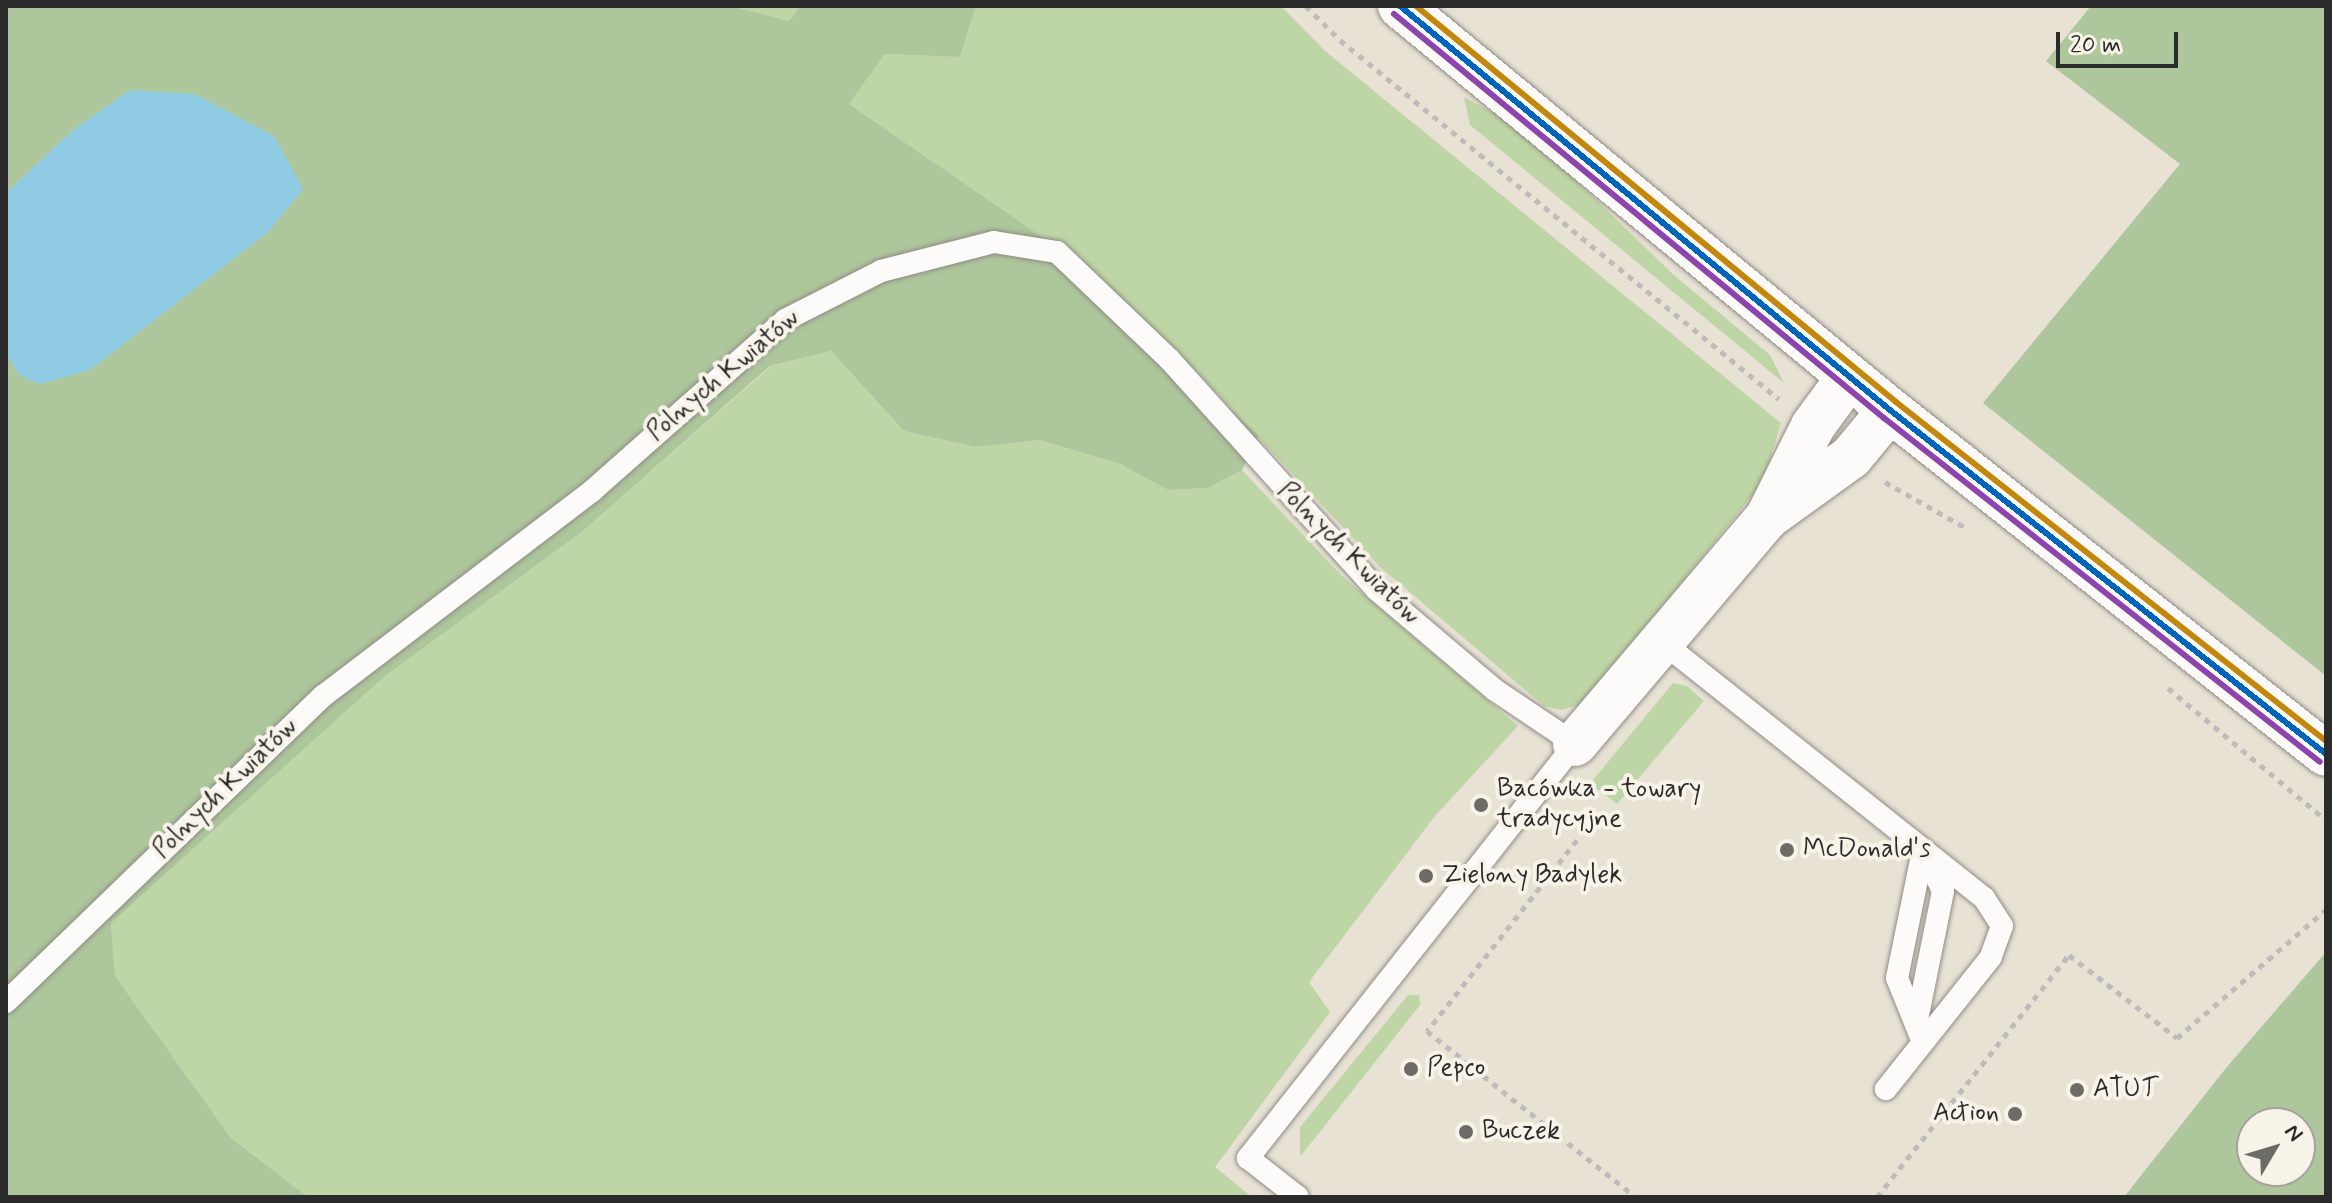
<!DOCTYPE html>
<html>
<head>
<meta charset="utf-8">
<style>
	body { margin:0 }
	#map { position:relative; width:2332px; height:1203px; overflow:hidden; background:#e8e2d5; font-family:Mynerve,sans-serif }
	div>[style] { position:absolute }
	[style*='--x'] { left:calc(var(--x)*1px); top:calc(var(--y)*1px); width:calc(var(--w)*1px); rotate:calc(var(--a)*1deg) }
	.green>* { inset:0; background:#bed6a5 }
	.forest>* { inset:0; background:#adc69b }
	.water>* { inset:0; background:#8fcbe2 }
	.path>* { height:5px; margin-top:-2.5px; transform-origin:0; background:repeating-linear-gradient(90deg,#bdbcba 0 6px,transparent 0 12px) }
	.roads { filter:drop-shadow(0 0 2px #8f8c86) drop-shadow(0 0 2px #8f8c86) }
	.lane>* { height:22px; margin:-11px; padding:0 11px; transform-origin:11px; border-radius:11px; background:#fcfbf9 }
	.street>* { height:44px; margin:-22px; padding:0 22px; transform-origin:22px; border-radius:22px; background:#fcfbf9 }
	.secondary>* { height:44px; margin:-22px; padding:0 22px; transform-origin:22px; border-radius:22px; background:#fcfbf9 }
	.bus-1>* { height:6px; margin:-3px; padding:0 3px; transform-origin:3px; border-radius:3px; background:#0065bd }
	.bus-2>* { height:6px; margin:-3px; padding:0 3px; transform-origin:3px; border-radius:3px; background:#8e44ad }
	.bus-3>* { height:6px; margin:-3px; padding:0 3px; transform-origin:3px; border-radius:3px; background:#c4870b }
	.dots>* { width:22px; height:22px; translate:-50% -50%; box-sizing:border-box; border:4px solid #f7f3e8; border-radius:50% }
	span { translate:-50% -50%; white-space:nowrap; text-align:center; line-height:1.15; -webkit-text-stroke:8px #f7f3e8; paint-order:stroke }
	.street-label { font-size:26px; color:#2b2b2b }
	.poi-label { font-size:26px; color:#2b2b2b }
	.left { translate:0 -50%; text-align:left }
	.right { translate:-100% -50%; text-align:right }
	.frame { position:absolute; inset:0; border:8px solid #2b2b2b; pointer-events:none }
	.north { position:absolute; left:2236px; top:1107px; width:80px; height:80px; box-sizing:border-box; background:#f7f3e8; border:2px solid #a5a39c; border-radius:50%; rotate:52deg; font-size:22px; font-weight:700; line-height:32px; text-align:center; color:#2b2b2b }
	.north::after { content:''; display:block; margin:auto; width:28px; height:36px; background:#6d6b66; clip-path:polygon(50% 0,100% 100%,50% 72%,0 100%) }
	.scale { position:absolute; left:2056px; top:32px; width:122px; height:36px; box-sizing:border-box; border:4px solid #2b2b2b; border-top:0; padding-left:10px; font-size:24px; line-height:28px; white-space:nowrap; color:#2b2b2b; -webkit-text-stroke:6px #f7f3e8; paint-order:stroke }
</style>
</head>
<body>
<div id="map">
	<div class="green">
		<div style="clip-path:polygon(731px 6px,800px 6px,789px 21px)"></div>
		<div style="clip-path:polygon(976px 6px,1281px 6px,1325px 51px,1781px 423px,1763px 482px,1583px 704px,1561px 710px,1544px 706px,1380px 567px,1197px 372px,1067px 254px,849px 104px,885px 54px,960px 57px)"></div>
		<div style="clip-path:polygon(1464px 97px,1505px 119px,1566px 171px,1675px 276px,1770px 355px,1784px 383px,1470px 125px)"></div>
		<div style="clip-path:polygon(831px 351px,904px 431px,976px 447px,1040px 440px,1120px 464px,1168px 490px,1208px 488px,1242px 470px,1341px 575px,1518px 726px,1435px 816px,1309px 982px,1330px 1012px,1215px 1167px,1252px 1197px,308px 1197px,231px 1138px,115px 976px,111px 923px,384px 677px,583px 531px,771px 366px)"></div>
		<div style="clip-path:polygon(1673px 683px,1687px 686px,1704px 701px,1617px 804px,1598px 789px,1587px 802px,1593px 780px)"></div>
		<div style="clip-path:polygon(1408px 995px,1419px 995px,1420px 1005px,1300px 1157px,1300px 1127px)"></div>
	</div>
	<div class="forest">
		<div style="clip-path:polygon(6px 6px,731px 6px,789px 21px,800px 6px,976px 6px,960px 57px,885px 54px,849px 104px,1067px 254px,1259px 436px,1242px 470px,1208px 488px,1168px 490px,1120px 464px,1040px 440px,976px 447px,904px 431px,831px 351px,770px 366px,583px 531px,384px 677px,111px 923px,115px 976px,231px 1138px,308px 1197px,6px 1197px,6px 353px,19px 375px,73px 130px,6px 193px)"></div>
		<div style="clip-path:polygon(2091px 6px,2326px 6px,2326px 676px,1983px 403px,2180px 164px,2046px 61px)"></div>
		<div style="clip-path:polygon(evenodd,2326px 952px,2326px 1197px,2124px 1197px,2226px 1068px,2326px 952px,2252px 1123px,2300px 1123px,2300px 1171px,2252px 1171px,2252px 1123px)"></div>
	</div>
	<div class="water">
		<div style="clip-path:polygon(130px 90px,195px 94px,274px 136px,303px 189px,268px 232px,90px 370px,40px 384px,19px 375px,6px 353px,6px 193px,73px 130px)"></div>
	</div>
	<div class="path">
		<div style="--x:1306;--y:6;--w:48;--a:45"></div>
		<div style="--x:1340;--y:40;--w:567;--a:39.28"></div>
		<div style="--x:1885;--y:482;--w:93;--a:29.6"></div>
		<div style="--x:2168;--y:688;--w:206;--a:39.9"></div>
		<div style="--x:1577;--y:840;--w:243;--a:128.1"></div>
		<div style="--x:1427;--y:1031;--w:267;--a:38.5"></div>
		<div style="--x:1877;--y:1197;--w:309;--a:-51.6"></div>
		<div style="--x:2069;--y:955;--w:136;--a:37.5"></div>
		<div style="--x:2177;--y:1038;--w:196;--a:-40.7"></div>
	</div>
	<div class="roads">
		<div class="lane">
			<div style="--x:1662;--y:642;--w:411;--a:38.5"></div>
			<div style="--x:1984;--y:898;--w:33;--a:57"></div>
			<div style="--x:2002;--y:926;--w:33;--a:110"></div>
			<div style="--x:1991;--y:957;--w:169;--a:128.5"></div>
			<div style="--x:6;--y:1002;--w:441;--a:-44"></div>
			<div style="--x:323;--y:696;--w:338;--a:-37.3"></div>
			<div style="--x:592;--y:491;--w:258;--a:-41.5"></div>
			<div style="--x:785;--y:320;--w:108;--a:-27"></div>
			<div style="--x:881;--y:271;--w:117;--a:-14.4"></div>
			<div style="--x:994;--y:242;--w:64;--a:9"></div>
			<div style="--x:1057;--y:252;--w:156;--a:43.7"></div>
			<div style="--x:1170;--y:360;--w:309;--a:48"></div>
			<div style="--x:1377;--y:590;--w:155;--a:40.3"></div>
			<div style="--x:1495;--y:690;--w:97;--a:34"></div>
			<div style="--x:1575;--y:744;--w:528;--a:128.3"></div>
			<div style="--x:1248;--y:1158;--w:63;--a:38"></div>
			<div style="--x:1916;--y:1025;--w:137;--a:-78.6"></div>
			<div style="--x:1943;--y:891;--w:39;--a:-116"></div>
			<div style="--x:1923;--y:1042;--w:69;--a:-112.1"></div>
			<div style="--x:1897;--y:978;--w:131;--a:-78.5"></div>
		</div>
		<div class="street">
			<div style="--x:1772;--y:514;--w:97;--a:-35.8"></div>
			<div style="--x:1851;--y:457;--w:61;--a:-50.3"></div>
			<div style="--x:1575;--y:744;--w:297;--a:-49.7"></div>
			<div style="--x:1767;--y:518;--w:103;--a:-63.4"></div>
			<div style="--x:1813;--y:426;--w:61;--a:-53.7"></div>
		</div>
		<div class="secondary">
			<div style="--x:1400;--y:6;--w:635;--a:39.51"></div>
			<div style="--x:1890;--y:410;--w:555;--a:38.27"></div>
		</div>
	</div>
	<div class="bus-1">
		<div style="--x:1400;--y:6;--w:635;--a:39.51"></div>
		<div style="--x:1890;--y:410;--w:555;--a:38.27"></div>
	</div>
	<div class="bus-2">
		<div style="--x:1394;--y:14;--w:635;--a:39.51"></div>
		<div style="--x:1884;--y:418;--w:555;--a:38.27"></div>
	</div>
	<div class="bus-3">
		<div style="--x:1416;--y:6;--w:622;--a:39.52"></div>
		<div style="--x:1896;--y:402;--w:548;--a:38.25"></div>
	</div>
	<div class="dots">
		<div style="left:1481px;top:805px;background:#6d6b66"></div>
		<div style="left:1787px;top:850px;background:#6d6b66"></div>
		<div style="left:1426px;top:876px;background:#6d6b66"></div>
		<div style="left:1411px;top:1069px;background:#6d6b66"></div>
		<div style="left:2077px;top:1090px;background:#6d6b66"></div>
		<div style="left:2015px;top:1114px;background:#6d6b66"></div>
		<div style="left:1466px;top:1132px;background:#6d6b66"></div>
	</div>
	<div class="street-label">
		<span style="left:724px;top:376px;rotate:-40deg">Polnych Kwiatów</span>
		<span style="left:1348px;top:554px;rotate:45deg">Polnych Kwiatów</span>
		<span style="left:226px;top:789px;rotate:-44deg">Polnych Kwiatów</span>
	</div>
	<div class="poi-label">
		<span class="left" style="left:1497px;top:805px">Bacówka - towary<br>tradycyjne</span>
		<span class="left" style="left:1803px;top:850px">McDonald's</span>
		<span class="left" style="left:1442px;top:876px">Zielony Badylek</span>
		<span class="left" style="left:1427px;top:1069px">Pepco</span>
		<span class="left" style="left:2093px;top:1090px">ATUT</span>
		<span class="right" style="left:1999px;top:1114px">Action</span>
		<span class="left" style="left:1482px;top:1132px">Buczek</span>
	</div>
	<div class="frame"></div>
	<div class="north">N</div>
	<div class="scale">20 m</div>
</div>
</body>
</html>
